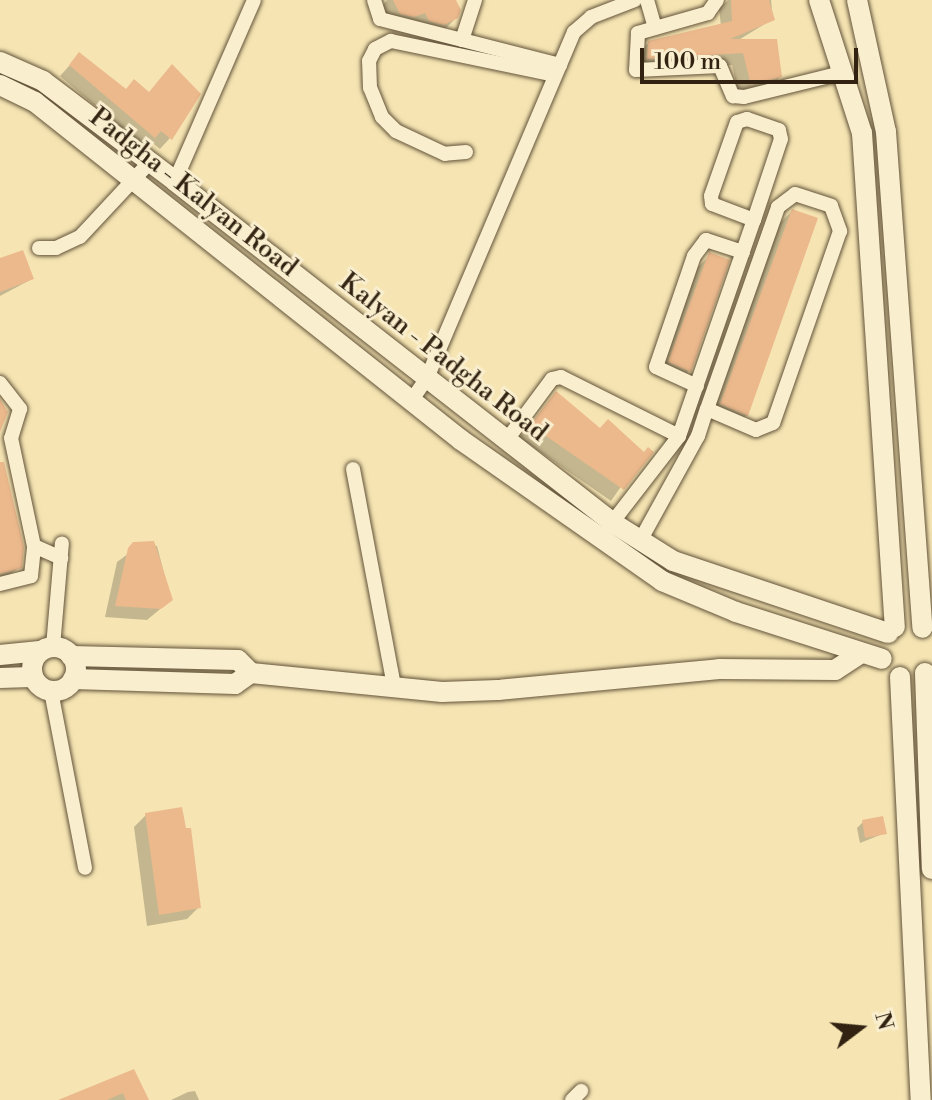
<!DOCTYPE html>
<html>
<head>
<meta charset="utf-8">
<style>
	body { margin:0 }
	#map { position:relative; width:932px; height:1100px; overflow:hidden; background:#f6e5b3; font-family:"Libre Bodoni",serif }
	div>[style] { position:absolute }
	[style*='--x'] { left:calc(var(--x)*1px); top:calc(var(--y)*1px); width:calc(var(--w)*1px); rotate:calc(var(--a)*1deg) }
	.shadow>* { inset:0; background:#0003 }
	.building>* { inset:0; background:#ecb98d }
	.roads { filter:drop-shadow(0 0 2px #62533a) drop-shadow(0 0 2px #62533a) }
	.street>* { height:14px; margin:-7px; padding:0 7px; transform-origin:7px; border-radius:7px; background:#f9eece }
	.secondary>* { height:20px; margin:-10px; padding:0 10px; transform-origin:10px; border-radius:10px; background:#f9eece }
	.secondary>.ring { margin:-10px; padding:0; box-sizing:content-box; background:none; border:20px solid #f9eece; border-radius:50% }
	span { translate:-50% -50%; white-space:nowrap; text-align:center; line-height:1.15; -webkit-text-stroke:6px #f9eece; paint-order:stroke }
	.street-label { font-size:26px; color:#312211 }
	.north { position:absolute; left:820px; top:988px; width:80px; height:80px; -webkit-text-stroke:6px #f9eece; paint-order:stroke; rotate:74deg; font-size:22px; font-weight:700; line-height:32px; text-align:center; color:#312211 }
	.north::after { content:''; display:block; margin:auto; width:28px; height:36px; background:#312211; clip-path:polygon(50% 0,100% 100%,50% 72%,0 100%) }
	.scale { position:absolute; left:640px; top:48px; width:218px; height:36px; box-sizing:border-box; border:4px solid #312211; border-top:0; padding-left:10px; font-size:24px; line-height:28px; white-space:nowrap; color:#312211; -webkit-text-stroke:6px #f9eece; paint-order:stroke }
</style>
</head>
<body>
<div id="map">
	<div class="shadow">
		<div style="clip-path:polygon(387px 0,454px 0,457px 17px,444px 30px,401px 28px,380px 8px)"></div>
		<div style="clip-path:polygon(728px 0,771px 0,773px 19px,737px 41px,780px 77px,768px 89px,739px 96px,732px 65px,636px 70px,636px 55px,649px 42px,721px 26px,719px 9px)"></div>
		<div style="clip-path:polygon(79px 55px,170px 138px,160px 149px,150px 141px,143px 147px,60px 76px)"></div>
		<div style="clip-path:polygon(792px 211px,747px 415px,735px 427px,709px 416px,776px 227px)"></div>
		<div style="clip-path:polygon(710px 255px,689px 371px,677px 383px,658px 374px,698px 267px)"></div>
		<div style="clip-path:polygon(0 260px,32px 279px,0 296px)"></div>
		<div style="clip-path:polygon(556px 394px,599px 430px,643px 455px,611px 501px,520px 438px)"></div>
		<div style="clip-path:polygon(2px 462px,20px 567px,0 582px,0 463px)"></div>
		<div style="clip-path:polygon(143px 543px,157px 546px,171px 600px,147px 620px,105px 617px,117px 562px)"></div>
		<div style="clip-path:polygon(146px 815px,184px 830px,199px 907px,187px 919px,147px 926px,134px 827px)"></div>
		<div style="clip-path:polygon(863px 822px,885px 833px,860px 843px,857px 828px)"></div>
		<div style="clip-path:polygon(133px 1071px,131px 1100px,60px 1100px)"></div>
		<div style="clip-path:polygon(195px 1091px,199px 1100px,171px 1100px,188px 1092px)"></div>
	</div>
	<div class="building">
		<div style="clip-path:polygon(393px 0,456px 0,461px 10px,458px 18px,444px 25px,429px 21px,425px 13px,414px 17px,400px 14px)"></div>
		<div style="clip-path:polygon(731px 0,769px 0,775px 20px,730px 39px,777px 39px,782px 77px,751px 85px,743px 53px,647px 59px,648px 41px,732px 21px)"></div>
		<div style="clip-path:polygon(79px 52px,126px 89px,134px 79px,149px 92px,172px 64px,201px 94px,172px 140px,161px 131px,155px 138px,69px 65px)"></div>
		<div style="clip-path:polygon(792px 209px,818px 218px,748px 416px,720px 404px)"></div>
		<div style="clip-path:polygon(23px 250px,34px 279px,0 292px,0 258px)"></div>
		<div style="clip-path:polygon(709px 252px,730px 260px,691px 372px,668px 362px)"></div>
		<div style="clip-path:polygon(556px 391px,600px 428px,608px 419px,644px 452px,648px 447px,654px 452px,624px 490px,530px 425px)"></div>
		<div style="clip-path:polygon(0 399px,8px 412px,0 432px)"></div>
		<div style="clip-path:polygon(0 462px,4px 462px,24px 547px,22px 568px,0 574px)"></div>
		<div style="clip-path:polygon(154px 541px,173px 600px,161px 609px,115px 606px,128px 548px,133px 542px)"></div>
		<div style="clip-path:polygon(182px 807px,186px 828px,191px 828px,201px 908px,159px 915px,145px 813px)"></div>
		<div style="clip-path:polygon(883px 816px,887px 834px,865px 838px,862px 820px)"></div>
		<div style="clip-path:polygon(134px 1069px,149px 1100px,126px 1100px,123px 1093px,107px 1100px,58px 1100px)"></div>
	</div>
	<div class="roads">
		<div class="street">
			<div style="--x:374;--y:0;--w:20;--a:72"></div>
			<div style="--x:380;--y:19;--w:186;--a:14.3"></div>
			<div style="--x:647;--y:0;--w:29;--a:74"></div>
			<div style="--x:717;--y:0;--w:16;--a:125"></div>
			<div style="--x:708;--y:13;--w:73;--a:164.1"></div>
			<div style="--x:638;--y:33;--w:37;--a:93"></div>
			<div style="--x:636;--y:70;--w:84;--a:-2.7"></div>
			<div style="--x:720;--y:66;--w:33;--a:67"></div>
			<div style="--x:733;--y:96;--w:11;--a:5"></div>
			<div style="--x:744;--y:97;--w:101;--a:-13.8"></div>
			<div style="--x:462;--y:40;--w:42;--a:-72"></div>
			<div style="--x:466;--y:152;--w:21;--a:175"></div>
			<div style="--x:445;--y:154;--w:54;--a:-154.9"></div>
			<div style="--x:396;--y:131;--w:20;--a:-135"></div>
			<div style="--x:382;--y:117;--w:31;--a:-112"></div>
			<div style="--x:370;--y:88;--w:27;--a:-92"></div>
			<div style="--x:369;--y:61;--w:13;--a:-63"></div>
			<div style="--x:375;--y:49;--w:18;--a:-27"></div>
			<div style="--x:391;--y:41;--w:167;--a:11.7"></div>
			<div style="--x:175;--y:181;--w:197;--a:-66.4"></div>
			<div style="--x:39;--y:248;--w:17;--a:0"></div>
			<div style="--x:56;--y:248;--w:26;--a:-25"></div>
			<div style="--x:80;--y:237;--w:101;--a:-47"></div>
			<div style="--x:0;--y:383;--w:33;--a:52"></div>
			<div style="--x:20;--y:409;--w:30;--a:107"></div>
			<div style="--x:11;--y:438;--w:110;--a:78"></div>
			<div style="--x:34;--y:546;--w:30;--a:24"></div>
			<div style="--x:697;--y:386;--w:45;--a:-155.1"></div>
			<div style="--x:656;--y:367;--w:117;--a:-71.1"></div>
			<div style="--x:694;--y:256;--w:20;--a:-53"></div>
			<div style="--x:706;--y:240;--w:39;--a:18"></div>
			<div style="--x:411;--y:401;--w:28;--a:-55"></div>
			<div style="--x:427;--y:378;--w:376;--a:-67"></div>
			<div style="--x:574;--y:32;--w:23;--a:-41"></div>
			<div style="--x:591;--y:17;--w:47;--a:-21.1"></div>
			<div style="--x:506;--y:441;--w:77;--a:-53.4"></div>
			<div style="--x:552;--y:379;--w:9;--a:-13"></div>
			<div style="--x:561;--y:377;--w:132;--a:26.6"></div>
			<div style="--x:353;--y:469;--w:220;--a:79.3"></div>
			<div style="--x:608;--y:528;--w:116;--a:-52.3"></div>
			<div style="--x:679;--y:436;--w:229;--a:-70.9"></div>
			<div style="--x:754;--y:220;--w:85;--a:-71.6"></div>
			<div style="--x:781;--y:139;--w:9;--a:-103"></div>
			<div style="--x:779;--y:130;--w:34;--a:-161"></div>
			<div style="--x:747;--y:119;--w:10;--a:163"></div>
			<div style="--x:737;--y:122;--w:78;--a:109.4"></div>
			<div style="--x:711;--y:196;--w:8;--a:83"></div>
			<div style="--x:712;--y:204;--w:45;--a:20.9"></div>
			<div style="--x:640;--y:541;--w:120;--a:-61.1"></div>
			<div style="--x:698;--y:436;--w:28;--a:-72"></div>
			<div style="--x:707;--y:409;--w:214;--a:-70.6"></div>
			<div style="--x:778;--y:207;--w:21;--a:-37"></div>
			<div style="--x:795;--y:194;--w:38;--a:18"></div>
			<div style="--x:831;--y:206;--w:27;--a:70"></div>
			<div style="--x:840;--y:231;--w:203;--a:109.2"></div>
			<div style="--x:773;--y:423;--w:18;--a:158"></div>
			<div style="--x:756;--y:430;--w:53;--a:-156.8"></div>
			<div style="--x:0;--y:584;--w:32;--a:-14"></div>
			<div style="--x:31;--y:576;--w:30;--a:-84"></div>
			<div style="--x:53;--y:647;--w:104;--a:-85.1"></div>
			<div style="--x:51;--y:691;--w:180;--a:79.1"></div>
			<div style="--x:572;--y:1100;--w:13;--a:-45"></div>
		</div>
		<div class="secondary">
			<div style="--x:819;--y:0;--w:140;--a:72.1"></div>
			<div style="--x:862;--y:133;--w:495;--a:86.2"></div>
			<div style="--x:857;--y:0;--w:135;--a:77.6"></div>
			<div style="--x:886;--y:132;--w:497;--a:85.8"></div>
			<div style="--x:0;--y:62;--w:47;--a:23.8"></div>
			<div style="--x:43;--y:81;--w:166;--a:37.1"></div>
			<div style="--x:175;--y:181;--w:556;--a:37.98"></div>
			<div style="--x:613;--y:523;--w:71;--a:32.3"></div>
			<div style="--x:673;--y:561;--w:227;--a:18.5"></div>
			<div style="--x:0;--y:85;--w:39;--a:26"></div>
			<div style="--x:35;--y:102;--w:544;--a:38.43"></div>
			<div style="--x:461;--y:440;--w:246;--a:35"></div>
			<div style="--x:662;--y:581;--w:80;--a:22.7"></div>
			<div style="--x:736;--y:612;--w:153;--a:17.8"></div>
			<div class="ring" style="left:32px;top:647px;width:24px;height:24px"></div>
			<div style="--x:0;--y:655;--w:40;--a:-5.7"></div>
			<div style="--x:71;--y:656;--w:167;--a:1.4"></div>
			<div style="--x:238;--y:660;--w:18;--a:45"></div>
			<div style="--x:925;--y:673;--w:196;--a:88"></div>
			<div style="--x:900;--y:677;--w:424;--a:87.2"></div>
			<div style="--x:0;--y:678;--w:32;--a:-2"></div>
			<div style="--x:73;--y:679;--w:162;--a:1.8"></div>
			<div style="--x:235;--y:684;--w:19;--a:-35"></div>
			<div style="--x:251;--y:673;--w:192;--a:5.7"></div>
			<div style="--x:442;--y:692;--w:56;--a:-2"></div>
			<div style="--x:498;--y:690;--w:222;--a:-5.4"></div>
			<div style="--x:719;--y:669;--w:116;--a:0.5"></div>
			<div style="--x:835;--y:670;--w:31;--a:-33"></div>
		</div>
	</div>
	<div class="street-label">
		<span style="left:193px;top:193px;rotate:38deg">Padgha - Kalyan Road</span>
		<span style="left:443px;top:358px;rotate:38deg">Kalyan - Padgha Road</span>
	</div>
	<div class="north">N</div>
	<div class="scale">100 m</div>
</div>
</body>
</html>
